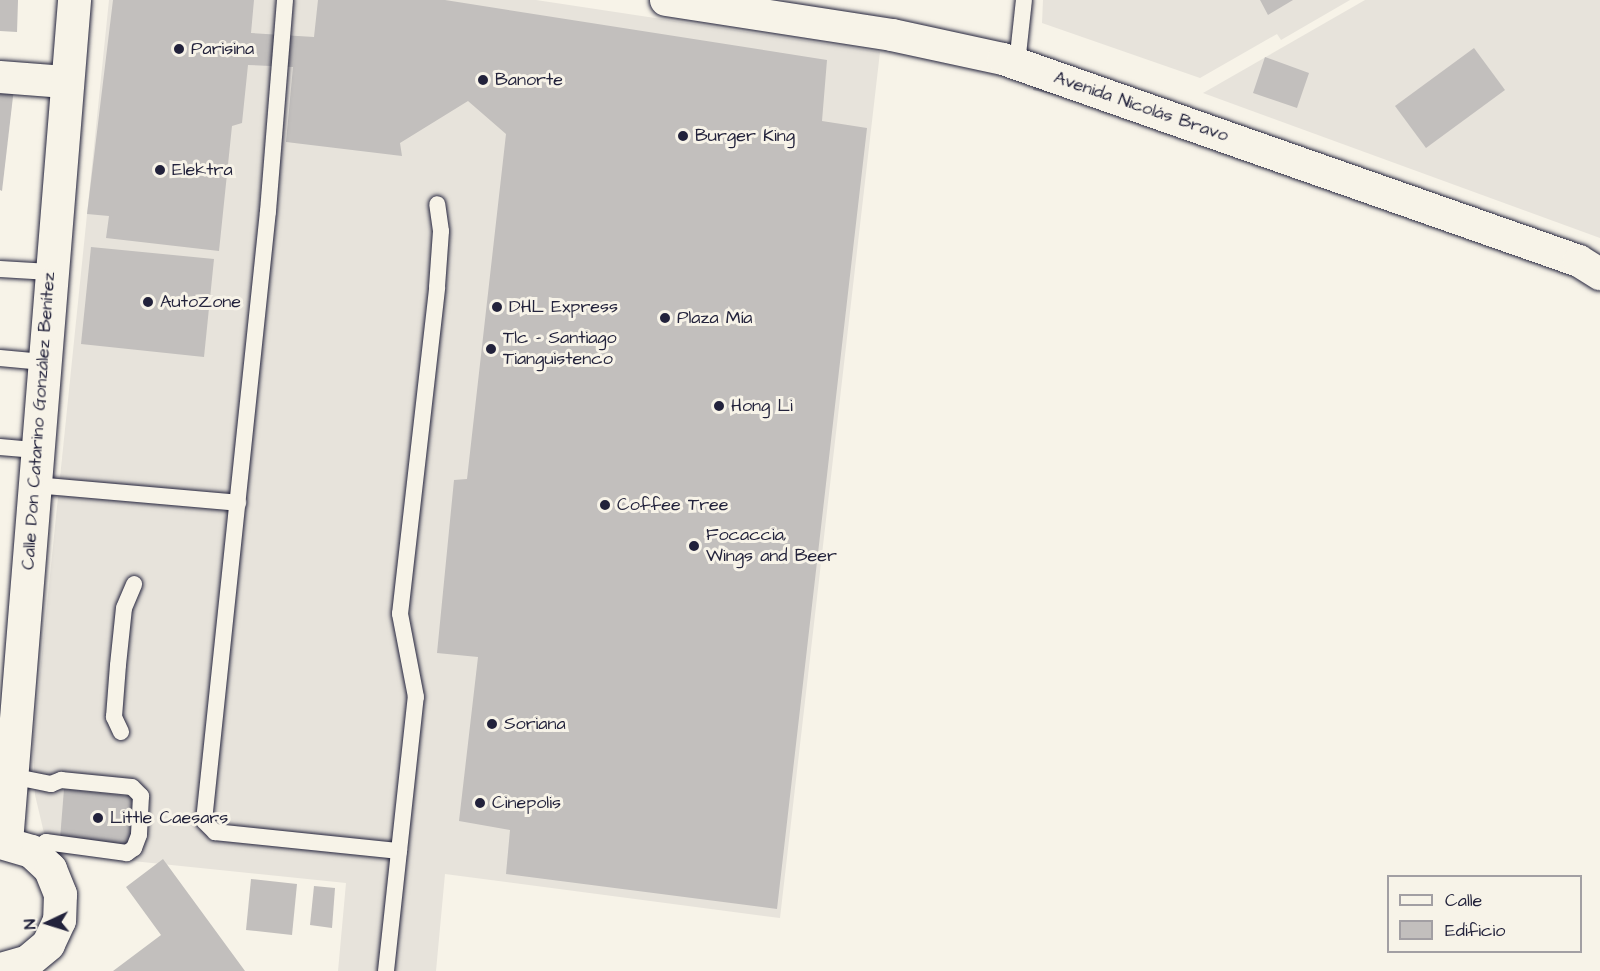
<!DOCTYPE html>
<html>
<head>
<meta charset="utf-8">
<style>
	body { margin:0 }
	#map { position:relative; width:1600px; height:971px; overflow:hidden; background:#f7f3e8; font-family:"Architects Daughter",sans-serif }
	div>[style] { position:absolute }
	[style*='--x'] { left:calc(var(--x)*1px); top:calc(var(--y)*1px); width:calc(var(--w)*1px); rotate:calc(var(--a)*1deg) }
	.built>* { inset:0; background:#e7e3db }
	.building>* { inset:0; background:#c2bfbd }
	.roads { filter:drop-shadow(0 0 2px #22223b) drop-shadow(0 0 2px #22223b) }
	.service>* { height:16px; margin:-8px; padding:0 8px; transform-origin:8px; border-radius:8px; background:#f7f3e8 }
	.minor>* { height:32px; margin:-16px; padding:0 16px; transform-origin:16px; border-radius:16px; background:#f7f3e8 }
	.secondary>* { height:33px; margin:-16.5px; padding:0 16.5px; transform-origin:16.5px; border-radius:16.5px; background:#f7f3e8 }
	.dots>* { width:16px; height:16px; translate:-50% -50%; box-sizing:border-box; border:3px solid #f7f3e8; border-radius:50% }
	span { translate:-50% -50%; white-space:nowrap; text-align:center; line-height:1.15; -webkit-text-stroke:6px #f7f3e8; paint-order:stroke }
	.poi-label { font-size:18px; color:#22223b }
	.left { translate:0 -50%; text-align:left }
	.street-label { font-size:18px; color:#22223b }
	.legend { position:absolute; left:1387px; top:875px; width:195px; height:78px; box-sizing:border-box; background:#f7f3e8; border:2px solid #a29fa3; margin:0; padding:8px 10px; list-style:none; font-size:18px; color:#22223b }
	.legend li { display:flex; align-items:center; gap:12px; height:30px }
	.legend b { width:30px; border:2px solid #a29fa3 }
	.north { position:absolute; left:18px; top:893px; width:60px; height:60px; -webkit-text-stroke:4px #f7f3e8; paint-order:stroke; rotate:266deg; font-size:16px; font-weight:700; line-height:24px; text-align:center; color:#22223b }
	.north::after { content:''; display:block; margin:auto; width:21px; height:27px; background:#22223b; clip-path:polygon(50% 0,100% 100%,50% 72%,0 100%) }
</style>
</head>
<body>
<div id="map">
	<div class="built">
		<div style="clip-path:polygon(109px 0,536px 0,880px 52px,780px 918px,445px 874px,436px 971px,338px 971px,346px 883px,65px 854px,44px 833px,35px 795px,33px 741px)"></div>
		<div style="clip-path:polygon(1043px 0,1350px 0,1281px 40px,1277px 34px,1200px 78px,1042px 23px)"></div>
		<div style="clip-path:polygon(1365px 0,1600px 0,1600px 238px,1203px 93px)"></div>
	</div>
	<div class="building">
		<div style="clip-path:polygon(0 0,18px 0,17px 32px,0 31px)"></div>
		<div style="clip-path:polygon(113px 0,254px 0,251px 33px,314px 37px,318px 0,445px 0,827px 60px,822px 121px,867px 128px,777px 909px,506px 874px,510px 830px,459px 821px,478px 657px,437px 653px,454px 480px,467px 479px,506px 134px,468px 101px,400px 143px,402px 156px,286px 142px,293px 67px,248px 65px,242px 123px,232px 126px,219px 251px,106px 238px,109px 216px,87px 214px)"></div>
		<div style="clip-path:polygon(1260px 0,1293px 0,1268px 15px)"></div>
		<div style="clip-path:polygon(1474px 48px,1505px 90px,1426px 148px,1395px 106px)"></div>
		<div style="clip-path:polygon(1265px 57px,1309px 73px,1297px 108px,1253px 93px)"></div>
		<div style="clip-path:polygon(1035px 79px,1066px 97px,1033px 90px)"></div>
		<div style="clip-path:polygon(0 86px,14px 88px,2px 191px,0 190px)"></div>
		<div style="clip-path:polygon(91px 247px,214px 259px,204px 357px,81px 344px)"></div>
		<div style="clip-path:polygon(64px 789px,138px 797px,129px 847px,60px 839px)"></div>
		<div style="clip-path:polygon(163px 859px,245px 971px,113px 971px,161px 935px,126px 887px)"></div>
		<div style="clip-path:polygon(251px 879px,297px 884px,292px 935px,246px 930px)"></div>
		<div style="clip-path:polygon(314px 886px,335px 888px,332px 928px,310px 925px)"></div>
	</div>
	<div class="roads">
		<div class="service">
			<div style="--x:285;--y:0;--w:212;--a:94.6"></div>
			<div style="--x:268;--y:211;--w:613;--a:95.99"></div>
			<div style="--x:204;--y:821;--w:16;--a:45"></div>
			<div style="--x:215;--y:832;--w:185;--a:5.9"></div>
			<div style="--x:1017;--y:64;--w:64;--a:-83.8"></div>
			<div style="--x:0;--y:269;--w:50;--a:3.4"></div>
			<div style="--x:0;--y:358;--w:43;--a:5.3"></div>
			<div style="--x:0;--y:447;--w:36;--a:5"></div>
			<div style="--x:34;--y:485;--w:205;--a:5"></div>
			<div style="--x:121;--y:732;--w:17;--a:-115"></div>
			<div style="--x:114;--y:717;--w:52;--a:-85.6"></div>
			<div style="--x:118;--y:665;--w:57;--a:-84"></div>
			<div style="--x:124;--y:608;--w:26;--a:-67"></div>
			<div style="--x:11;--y:776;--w:41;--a:11.3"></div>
			<div style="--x:51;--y:784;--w:11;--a:-22"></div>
			<div style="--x:61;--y:780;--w:71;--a:5.6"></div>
			<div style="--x:132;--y:787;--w:13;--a:45"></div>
			<div style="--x:141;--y:796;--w:39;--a:93"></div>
			<div style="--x:139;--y:835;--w:14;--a:111"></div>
			<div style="--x:134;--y:848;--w:9;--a:144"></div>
			<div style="--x:127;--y:853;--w:82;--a:-172.3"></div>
			<div style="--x:46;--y:842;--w:17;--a:149"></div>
			<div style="--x:386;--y:971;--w:276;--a:-83.8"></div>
			<div style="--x:416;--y:697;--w:85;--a:-100.9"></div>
			<div style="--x:400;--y:614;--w:329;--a:-83.5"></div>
			<div style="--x:437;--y:287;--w:56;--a:-85.9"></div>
			<div style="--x:441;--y:231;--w:27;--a:-98"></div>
		</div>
		<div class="minor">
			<div style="--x:666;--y:0;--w:229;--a:8.8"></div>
			<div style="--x:892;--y:35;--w:114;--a:12.2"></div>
			<div style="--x:1003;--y:59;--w:610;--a:19.33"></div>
			<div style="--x:1579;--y:261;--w:25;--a:32"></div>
			<div style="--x:0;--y:77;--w:65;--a:4.4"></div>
		</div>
		<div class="secondary">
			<div style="--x:0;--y:842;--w:32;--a:16"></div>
			<div style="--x:31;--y:851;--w:26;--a:43"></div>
			<div style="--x:50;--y:869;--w:27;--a:68"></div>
			<div style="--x:60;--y:894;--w:26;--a:92"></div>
			<div style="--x:59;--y:920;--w:26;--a:115"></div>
			<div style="--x:48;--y:944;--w:26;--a:140"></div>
			<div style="--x:28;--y:961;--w:29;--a:164"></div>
			<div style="--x:6;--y:842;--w:845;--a:-85.38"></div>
		</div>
	</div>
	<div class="dots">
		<div style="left:179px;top:49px;background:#22223b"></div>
		<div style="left:483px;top:80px;background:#22223b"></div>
		<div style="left:683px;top:136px;background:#22223b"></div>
		<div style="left:160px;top:170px;background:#22223b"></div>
		<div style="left:148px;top:302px;background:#22223b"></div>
		<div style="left:497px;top:307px;background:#22223b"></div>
		<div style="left:665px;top:318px;background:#22223b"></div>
		<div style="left:491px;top:349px;background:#22223b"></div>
		<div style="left:719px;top:406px;background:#22223b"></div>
		<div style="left:605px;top:505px;background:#22223b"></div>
		<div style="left:694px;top:546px;background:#22223b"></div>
		<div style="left:492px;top:724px;background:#22223b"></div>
		<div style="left:480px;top:803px;background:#22223b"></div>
		<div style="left:98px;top:818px;background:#22223b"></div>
	</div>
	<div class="poi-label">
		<span class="left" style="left:191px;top:49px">Parisina</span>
		<span class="left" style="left:495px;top:80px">Banorte</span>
		<span class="left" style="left:695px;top:136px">Burger King</span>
		<span class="left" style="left:172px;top:170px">Elektra</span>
		<span class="left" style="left:160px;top:302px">AutoZone</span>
		<span class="left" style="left:509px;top:307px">DHL Express</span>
		<span class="left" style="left:677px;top:318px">Plaza Mía</span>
		<span class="left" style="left:503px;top:349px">Tlc - Santiago<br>Tianguistenco</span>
		<span class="left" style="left:731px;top:406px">Hong Li</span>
		<span class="left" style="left:617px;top:505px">Coffee Tree</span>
		<span class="left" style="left:706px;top:546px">Focaccia,<br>Wings and Beer</span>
		<span class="left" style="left:504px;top:724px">Soriana</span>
		<span class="left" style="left:492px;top:803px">Cinepolis</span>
		<span class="left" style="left:110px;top:818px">Little Caesars</span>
	</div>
	<div class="street-label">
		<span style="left:1141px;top:107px;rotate:19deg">Avenida Nicolás Bravo</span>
		<span style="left:39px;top:421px;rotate:-86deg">Calle Don Catarino González Benítez</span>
	</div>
	<ul class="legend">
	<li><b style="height:8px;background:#f7f3e8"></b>Calle</li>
	<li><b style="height:16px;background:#c2bfbd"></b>Edificio</li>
	</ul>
	<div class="north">N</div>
</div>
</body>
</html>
